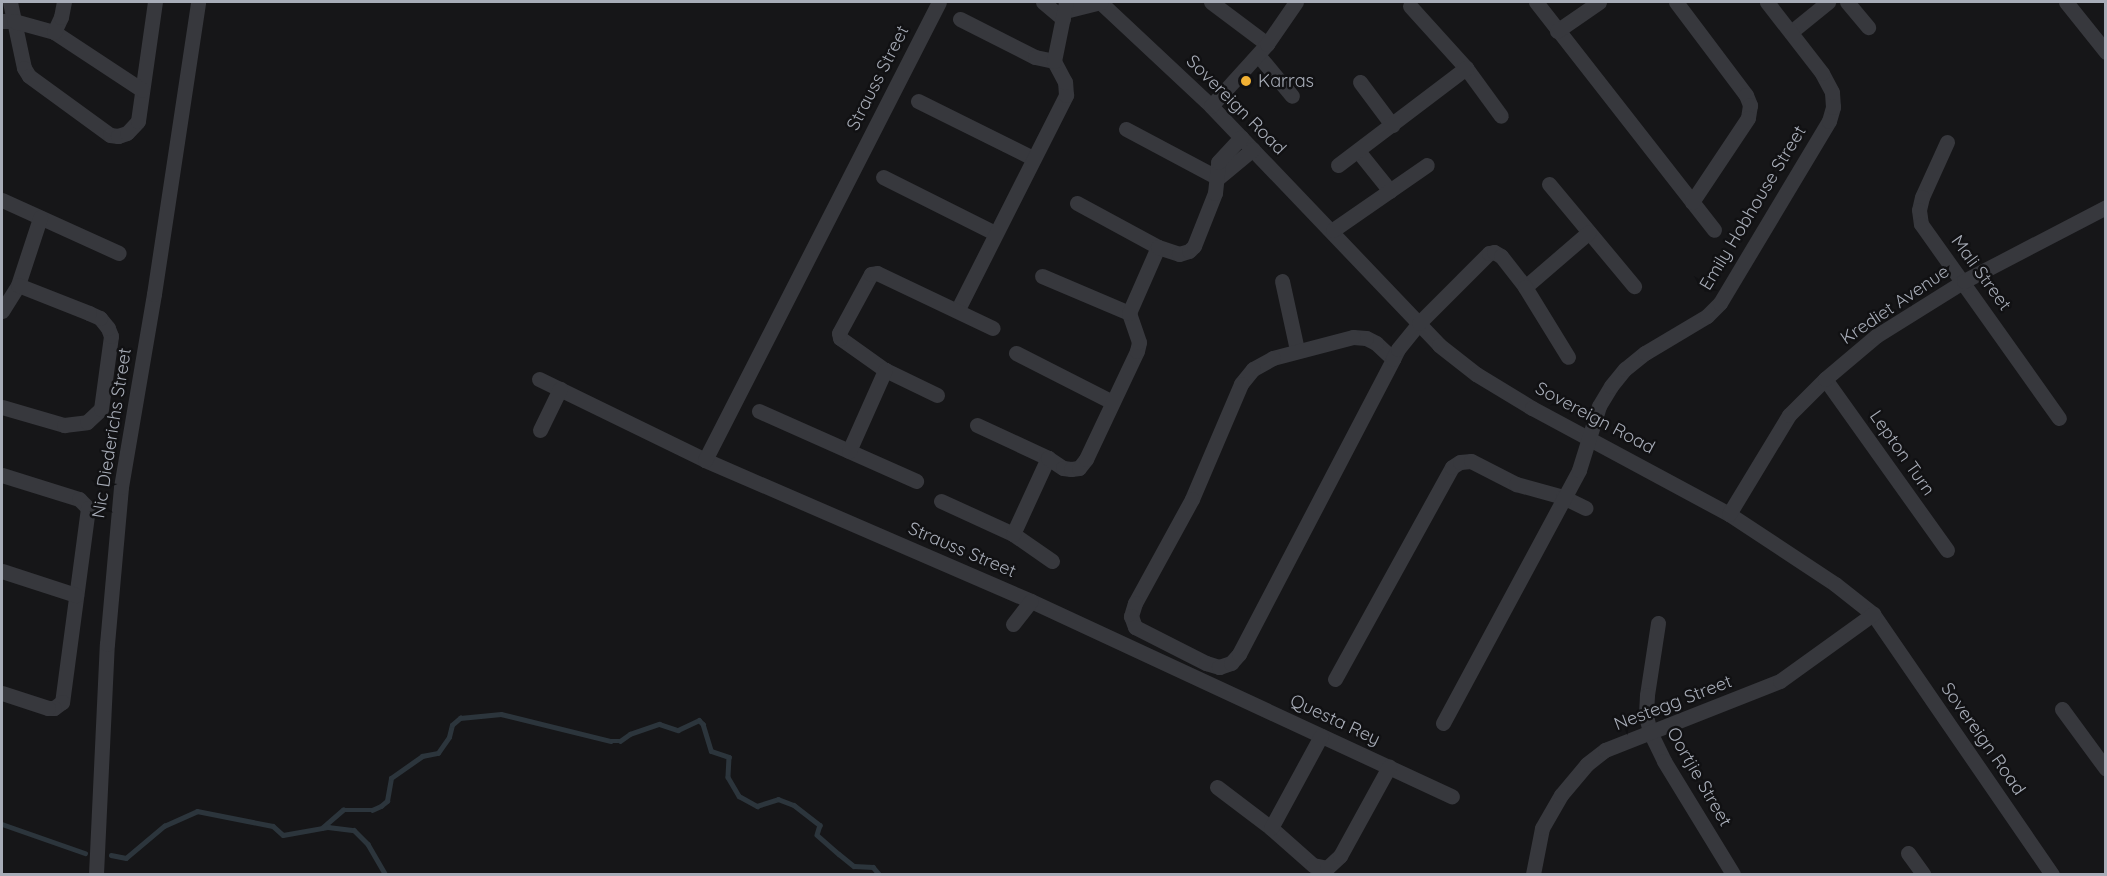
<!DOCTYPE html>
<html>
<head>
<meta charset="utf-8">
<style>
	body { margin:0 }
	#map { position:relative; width:2107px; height:876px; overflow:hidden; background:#161618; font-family:Quicksand,sans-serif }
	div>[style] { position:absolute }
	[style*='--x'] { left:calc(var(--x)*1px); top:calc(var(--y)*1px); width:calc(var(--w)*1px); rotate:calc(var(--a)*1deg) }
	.stream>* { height:4.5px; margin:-2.25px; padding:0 2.25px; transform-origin:2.25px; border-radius:2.25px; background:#2c353c }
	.minor>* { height:15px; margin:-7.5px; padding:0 7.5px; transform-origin:7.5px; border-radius:7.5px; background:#37383d }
	.dots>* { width:16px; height:16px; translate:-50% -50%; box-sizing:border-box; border:3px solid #111113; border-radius:50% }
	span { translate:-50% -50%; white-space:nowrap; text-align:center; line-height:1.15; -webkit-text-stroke:5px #111113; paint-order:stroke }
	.street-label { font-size:18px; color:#a8adb8 }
	.poi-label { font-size:18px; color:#a8adb8 }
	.left { translate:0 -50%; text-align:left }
	.frame { position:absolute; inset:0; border:3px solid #a8adb8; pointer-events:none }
</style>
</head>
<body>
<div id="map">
	<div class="stream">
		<div style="--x:2;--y:824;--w:88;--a:19.3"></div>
		<div style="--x:322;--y:828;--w:28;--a:-41"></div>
		<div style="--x:343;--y:810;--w:29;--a:0"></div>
		<div style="--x:372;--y:810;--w:10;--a:-24"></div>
		<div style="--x:381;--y:806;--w:8;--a:-40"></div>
		<div style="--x:387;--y:801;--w:23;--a:-80"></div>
		<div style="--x:391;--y:778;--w:38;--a:-35"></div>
		<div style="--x:422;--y:756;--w:16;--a:-11"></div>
		<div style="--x:438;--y:753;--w:19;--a:-55"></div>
		<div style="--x:449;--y:737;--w:12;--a:-76"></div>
		<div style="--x:452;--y:725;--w:11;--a:-41"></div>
		<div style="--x:460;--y:718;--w:41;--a:-5.6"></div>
		<div style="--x:501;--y:714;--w:113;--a:13.8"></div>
		<div style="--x:611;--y:741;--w:9;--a:0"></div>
		<div style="--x:620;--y:741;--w:12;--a:-35"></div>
		<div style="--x:630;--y:734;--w:31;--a:-19"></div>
		<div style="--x:659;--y:724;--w:20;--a:18"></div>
		<div style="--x:678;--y:730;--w:23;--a:-25"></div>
		<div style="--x:699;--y:720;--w:6;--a:45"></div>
		<div style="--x:703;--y:724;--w:28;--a:73"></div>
		<div style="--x:711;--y:751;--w:19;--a:18"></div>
		<div style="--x:729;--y:757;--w:20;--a:93"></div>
		<div style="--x:728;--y:777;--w:22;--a:60"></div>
		<div style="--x:739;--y:796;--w:21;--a:29"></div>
		<div style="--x:757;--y:806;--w:22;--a:-18"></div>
		<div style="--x:778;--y:799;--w:17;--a:21"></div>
		<div style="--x:794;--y:805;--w:33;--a:38"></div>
		<div style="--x:820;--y:825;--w:10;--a:107"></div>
		<div style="--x:817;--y:835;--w:29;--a:41"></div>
		<div style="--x:839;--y:854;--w:19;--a:39"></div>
		<div style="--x:854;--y:866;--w:19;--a:3"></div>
		<div style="--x:873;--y:867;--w:9;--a:49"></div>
		<div style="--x:111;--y:855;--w:15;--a:11"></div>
		<div style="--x:126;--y:858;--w:50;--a:-40.1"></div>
		<div style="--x:164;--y:826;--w:36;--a:-24"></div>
		<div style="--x:197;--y:811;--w:77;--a:11.2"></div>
		<div style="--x:273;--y:826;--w:13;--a:42"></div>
		<div style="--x:283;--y:835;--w:46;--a:-10.1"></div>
		<div style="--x:328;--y:827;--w:26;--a:7"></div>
		<div style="--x:354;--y:830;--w:20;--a:45"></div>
		<div style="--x:368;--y:844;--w:34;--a:60"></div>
	</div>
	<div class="minor">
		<div style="--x:10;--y:2;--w:67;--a:78"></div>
		<div style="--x:24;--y:68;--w:9;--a:58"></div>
		<div style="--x:29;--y:76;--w:100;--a:36.1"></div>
		<div style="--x:110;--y:135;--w:8;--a:7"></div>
		<div style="--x:118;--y:136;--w:9;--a:-18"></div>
		<div style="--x:127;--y:133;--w:16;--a:-47"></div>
		<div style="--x:138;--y:121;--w:120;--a:-81.9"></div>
		<div style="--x:1043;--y:2;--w:26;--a:40"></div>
		<div style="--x:1100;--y:2;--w:152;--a:43.1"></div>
		<div style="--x:1211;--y:106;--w:330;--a:46.3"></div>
		<div style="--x:1439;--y:345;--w:47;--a:38.1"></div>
		<div style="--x:1476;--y:374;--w:66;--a:31.3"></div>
		<div style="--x:1532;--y:408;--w:224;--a:28.3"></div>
		<div style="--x:1729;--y:514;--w:127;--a:33.4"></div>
		<div style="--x:1835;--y:584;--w:48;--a:38.3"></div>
		<div style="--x:1873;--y:614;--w:316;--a:55.5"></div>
		<div style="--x:1211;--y:2;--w:70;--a:36.9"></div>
		<div style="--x:1536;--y:2;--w:289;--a:52"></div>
		<div style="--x:1676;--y:2;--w:116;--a:53"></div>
		<div style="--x:1746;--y:95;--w:11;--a:68"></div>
		<div style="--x:1750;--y:105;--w:13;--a:99"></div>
		<div style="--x:1748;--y:118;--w:101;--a:123.7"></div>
		<div style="--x:1847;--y:2;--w:33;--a:50"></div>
		<div style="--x:2066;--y:2;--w:64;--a:51.3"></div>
		<div style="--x:1410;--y:6;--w:84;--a:47.9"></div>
		<div style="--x:1466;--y:68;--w:59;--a:53.9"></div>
		<div style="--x:1065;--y:11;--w:37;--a:-14"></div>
		<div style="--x:960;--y:19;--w:84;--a:26.9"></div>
		<div style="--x:1035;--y:57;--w:19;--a:12"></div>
		<div style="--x:2;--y:21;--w:12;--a:0"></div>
		<div style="--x:14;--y:21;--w:41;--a:15.4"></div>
		<div style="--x:54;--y:32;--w:105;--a:33.4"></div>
		<div style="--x:1557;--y:31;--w:51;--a:-34.6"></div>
		<div style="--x:54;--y:32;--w:17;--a:-65"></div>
		<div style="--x:61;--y:17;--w:15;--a:-79"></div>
		<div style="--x:1791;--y:32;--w:48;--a:-39"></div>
		<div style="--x:1258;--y:55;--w:53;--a:50.3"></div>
		<div style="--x:1360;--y:82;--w:54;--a:53.3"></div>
		<div style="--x:918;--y:101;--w:128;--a:26.4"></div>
		<div style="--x:1211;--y:106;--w:84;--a:-47.9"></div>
		<div style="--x:1267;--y:44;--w:51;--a:-55.4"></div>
		<div style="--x:1126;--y:129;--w:104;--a:28"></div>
		<div style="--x:1947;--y:142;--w:60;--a:114.4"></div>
		<div style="--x:1922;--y:197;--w:13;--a:103"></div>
		<div style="--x:1919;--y:210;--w:14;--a:82"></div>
		<div style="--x:1921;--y:224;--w:238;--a:54.6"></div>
		<div style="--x:1358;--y:151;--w:51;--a:51.3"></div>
		<div style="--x:1338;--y:165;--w:161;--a:-37.2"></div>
		<div style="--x:883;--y:177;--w:125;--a:26.6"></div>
		<div style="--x:1218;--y:178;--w:45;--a:-39.6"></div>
		<div style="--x:1549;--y:184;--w:133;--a:50.2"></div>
		<div style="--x:2;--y:200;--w:128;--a:24.4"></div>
		<div style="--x:1077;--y:203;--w:92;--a:28.5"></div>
		<div style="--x:1333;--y:230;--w:114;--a:-34.7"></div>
		<div style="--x:1042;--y:276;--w:95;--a:23"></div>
		<div style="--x:1282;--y:281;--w:71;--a:77.7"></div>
		<div style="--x:1525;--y:287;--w:84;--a:-40.7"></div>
		<div style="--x:958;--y:309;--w:240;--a:-63.2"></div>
		<div style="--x:1066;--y:95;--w:13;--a:-94"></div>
		<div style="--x:1065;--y:82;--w:24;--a:-118"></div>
		<div style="--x:1054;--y:61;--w:60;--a:-78.5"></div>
		<div style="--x:2;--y:311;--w:31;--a:-58"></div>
		<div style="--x:18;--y:285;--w:71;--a:-71.8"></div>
		<div style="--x:1016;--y:353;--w:108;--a:27"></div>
		<div style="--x:1393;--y:359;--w:23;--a:-137"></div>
		<div style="--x:1376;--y:343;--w:11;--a:-153"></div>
		<div style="--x:1366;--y:338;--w:13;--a:-176"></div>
		<div style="--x:1353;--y:337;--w:83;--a:165.3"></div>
		<div style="--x:1273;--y:358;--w:23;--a:151"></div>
		<div style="--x:1253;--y:369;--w:19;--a:129"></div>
		<div style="--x:1241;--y:384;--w:125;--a:113.1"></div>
		<div style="--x:1192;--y:499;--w:119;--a:118.7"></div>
		<div style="--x:1135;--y:603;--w:14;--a:107"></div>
		<div style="--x:1131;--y:616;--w:12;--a:70"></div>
		<div style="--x:1135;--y:627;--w:80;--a:26.9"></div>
		<div style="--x:1206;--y:663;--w:14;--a:17"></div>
		<div style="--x:1219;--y:667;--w:13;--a:-18"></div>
		<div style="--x:1231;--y:663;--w:12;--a:-48"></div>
		<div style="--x:1239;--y:654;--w:333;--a:-62.4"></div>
		<div style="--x:1393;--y:359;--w:11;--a:-63"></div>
		<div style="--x:1398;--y:349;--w:33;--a:-51"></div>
		<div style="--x:1419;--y:323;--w:99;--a:-45"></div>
		<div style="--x:1489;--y:253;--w:5;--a:-11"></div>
		<div style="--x:1494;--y:252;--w:8;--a:30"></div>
		<div style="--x:1501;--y:256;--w:39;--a:52"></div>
		<div style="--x:1525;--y:287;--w:82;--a:58.4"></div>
		<div style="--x:539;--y:379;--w:185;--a:26"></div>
		<div style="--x:705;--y:460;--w:355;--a:23.4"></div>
		<div style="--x:1031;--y:601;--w:464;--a:24.9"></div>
		<div style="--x:1825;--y:379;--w:210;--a:54.5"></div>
		<div style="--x:937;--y:395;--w:58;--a:-154.3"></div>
		<div style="--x:885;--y:370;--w:55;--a:-144.6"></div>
		<div style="--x:840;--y:338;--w:5;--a:-101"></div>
		<div style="--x:839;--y:333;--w:67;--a:-61.5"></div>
		<div style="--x:871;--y:274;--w:6;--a:-9"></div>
		<div style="--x:877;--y:273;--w:128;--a:25.4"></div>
		<div style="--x:2;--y:407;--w:65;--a:16.2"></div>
		<div style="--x:64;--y:425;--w:23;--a:-7"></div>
		<div style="--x:87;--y:422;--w:19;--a:-43"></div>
		<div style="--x:101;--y:409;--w:74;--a:-82.2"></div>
		<div style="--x:111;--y:336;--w:9;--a:-111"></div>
		<div style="--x:108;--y:328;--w:13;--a:-129"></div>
		<div style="--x:100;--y:318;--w:12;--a:-156"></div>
		<div style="--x:89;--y:313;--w:76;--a:-158.5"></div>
		<div style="--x:759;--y:411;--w:172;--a:24"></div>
		<div style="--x:977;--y:425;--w:78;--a:24.9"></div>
		<div style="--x:540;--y:430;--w:46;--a:-64"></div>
		<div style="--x:849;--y:451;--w:89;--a:-66"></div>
		<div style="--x:705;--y:460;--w:514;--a:-62.94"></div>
		<div style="--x:2;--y:475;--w:81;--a:17.3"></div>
		<div style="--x:79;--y:499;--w:13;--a:45"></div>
		<div style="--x:88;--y:508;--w:196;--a:97.6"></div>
		<div style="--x:62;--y:702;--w:10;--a:143"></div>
		<div style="--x:54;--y:708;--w:6;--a:180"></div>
		<div style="--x:48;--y:708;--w:48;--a:-161.9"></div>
		<div style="--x:941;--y:501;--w:79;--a:24.6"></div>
		<div style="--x:1729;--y:514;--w:116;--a:-58.8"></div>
		<div style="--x:1789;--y:415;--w:51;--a:-45"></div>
		<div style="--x:1825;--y:379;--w:67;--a:-40.1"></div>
		<div style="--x:1876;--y:336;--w:104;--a:-32"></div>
		<div style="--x:1964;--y:281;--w:160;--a:-27.5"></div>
		<div style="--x:1052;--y:561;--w:47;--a:-145.3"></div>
		<div style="--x:1013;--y:534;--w:84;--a:-65.3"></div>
		<div style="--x:1048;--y:458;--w:18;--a:34"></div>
		<div style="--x:1063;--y:468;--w:8;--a:7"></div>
		<div style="--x:1071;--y:469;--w:8;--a:-7"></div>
		<div style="--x:1079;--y:468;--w:11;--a:-52"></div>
		<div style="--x:1086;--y:459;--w:119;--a:-64.7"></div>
		<div style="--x:1137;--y:351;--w:9;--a:-77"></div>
		<div style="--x:1139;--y:342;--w:31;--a:-109"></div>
		<div style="--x:1129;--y:313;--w:72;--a:-66.3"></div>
		<div style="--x:1158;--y:247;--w:22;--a:18"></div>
		<div style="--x:1179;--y:254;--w:10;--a:-17"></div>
		<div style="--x:1189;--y:251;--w:7;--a:-45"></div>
		<div style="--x:1194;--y:246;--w:57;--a:-68.4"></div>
		<div style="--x:1215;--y:193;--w:31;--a:-84"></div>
		<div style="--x:1218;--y:162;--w:34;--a:-47"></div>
		<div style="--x:2;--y:571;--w:78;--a:18"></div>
		<div style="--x:1658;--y:623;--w:73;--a:98.7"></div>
		<div style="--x:1647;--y:695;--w:21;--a:93"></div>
		<div style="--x:1646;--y:716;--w:16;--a:76"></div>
		<div style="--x:1650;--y:732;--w:32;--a:64"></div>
		<div style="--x:1664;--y:761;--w:132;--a:58.6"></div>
		<div style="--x:1013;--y:624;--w:29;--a:-52"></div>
		<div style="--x:1335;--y:679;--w:242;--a:-61.1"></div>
		<div style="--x:1452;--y:467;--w:9;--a:-32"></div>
		<div style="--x:1460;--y:462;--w:11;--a:-5"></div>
		<div style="--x:1471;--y:461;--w:51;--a:27.1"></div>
		<div style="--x:1516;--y:484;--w:49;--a:15.5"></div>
		<div style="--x:1563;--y:497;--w:25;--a:26"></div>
		<div style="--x:2062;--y:709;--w:74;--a:53.7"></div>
		<div style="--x:1443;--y:723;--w:287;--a:-61.7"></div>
		<div style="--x:1579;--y:470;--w:67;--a:-72.6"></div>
		<div style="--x:1599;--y:406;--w:23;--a:-59"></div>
		<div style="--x:1611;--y:386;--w:22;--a:-51"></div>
		<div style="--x:1625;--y:369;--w:26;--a:-39"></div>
		<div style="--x:1645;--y:353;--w:72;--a:-30.8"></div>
		<div style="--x:1707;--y:316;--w:18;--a:-45"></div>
		<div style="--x:1720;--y:303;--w:212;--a:-59.1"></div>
		<div style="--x:1829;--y:121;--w:15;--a:-74"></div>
		<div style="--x:1833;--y:107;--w:15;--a:-94"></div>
		<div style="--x:1832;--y:92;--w:21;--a:-118"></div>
		<div style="--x:1822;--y:73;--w:90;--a:-127.8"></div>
		<div style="--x:1217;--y:787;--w:68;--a:37.2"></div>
		<div style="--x:1271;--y:828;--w:56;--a:41.4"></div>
		<div style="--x:1313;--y:865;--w:14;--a:12"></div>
		<div style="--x:1327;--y:868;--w:18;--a:-43"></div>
		<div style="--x:1340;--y:856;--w:102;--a:-61.2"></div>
		<div style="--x:1271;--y:828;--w:105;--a:-61.5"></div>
		<div style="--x:1908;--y:853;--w:26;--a:54"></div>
		<div style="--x:96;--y:874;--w:230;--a:-87.3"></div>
		<div style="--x:107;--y:644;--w:158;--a:-84.9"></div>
		<div style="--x:121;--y:487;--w:196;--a:-80.3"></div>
		<div style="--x:154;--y:294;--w:295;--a:-81.4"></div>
		<div style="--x:1533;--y:874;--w:47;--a:-78.9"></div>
		<div style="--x:1542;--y:828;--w:38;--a:-60"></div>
		<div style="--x:1561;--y:795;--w:40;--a:-50"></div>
		<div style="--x:1587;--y:764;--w:23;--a:-38"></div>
		<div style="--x:1605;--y:750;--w:188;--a:-21.5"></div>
		<div style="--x:1780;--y:681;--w:115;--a:-35.8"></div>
	</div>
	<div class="dots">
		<div style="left:1246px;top:81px;background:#f2b134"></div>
	</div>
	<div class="street-label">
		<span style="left:878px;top:78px;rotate:-63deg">Strauss Street</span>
		<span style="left:1236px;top:105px;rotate:45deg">Sovereign Road</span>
		<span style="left:1753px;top:208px;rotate:-59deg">Emily Hobhouse Street</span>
		<span style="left:1981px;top:273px;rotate:54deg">Mali Street</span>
		<span style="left:1895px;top:305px;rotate:-34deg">Krediet Avenue</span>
		<span style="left:1595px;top:418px;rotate:28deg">Sovereign Road</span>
		<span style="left:112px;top:433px;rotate:-81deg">Nic Diederichs Street</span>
		<span style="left:1902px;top:453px;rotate:55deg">Lepton Turn</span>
		<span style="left:962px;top:550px;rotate:23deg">Strauss Street</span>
		<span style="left:1673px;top:703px;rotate:-21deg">Nestegg Street</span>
		<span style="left:1335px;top:720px;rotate:25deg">Questa Rey</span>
		<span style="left:1983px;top:739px;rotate:55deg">Sovereign Road</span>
		<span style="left:1699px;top:777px;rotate:60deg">Oortjie Street</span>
	</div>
	<div class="poi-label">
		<span class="left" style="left:1258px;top:81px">Karras</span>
	</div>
	<div class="frame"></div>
</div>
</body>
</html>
